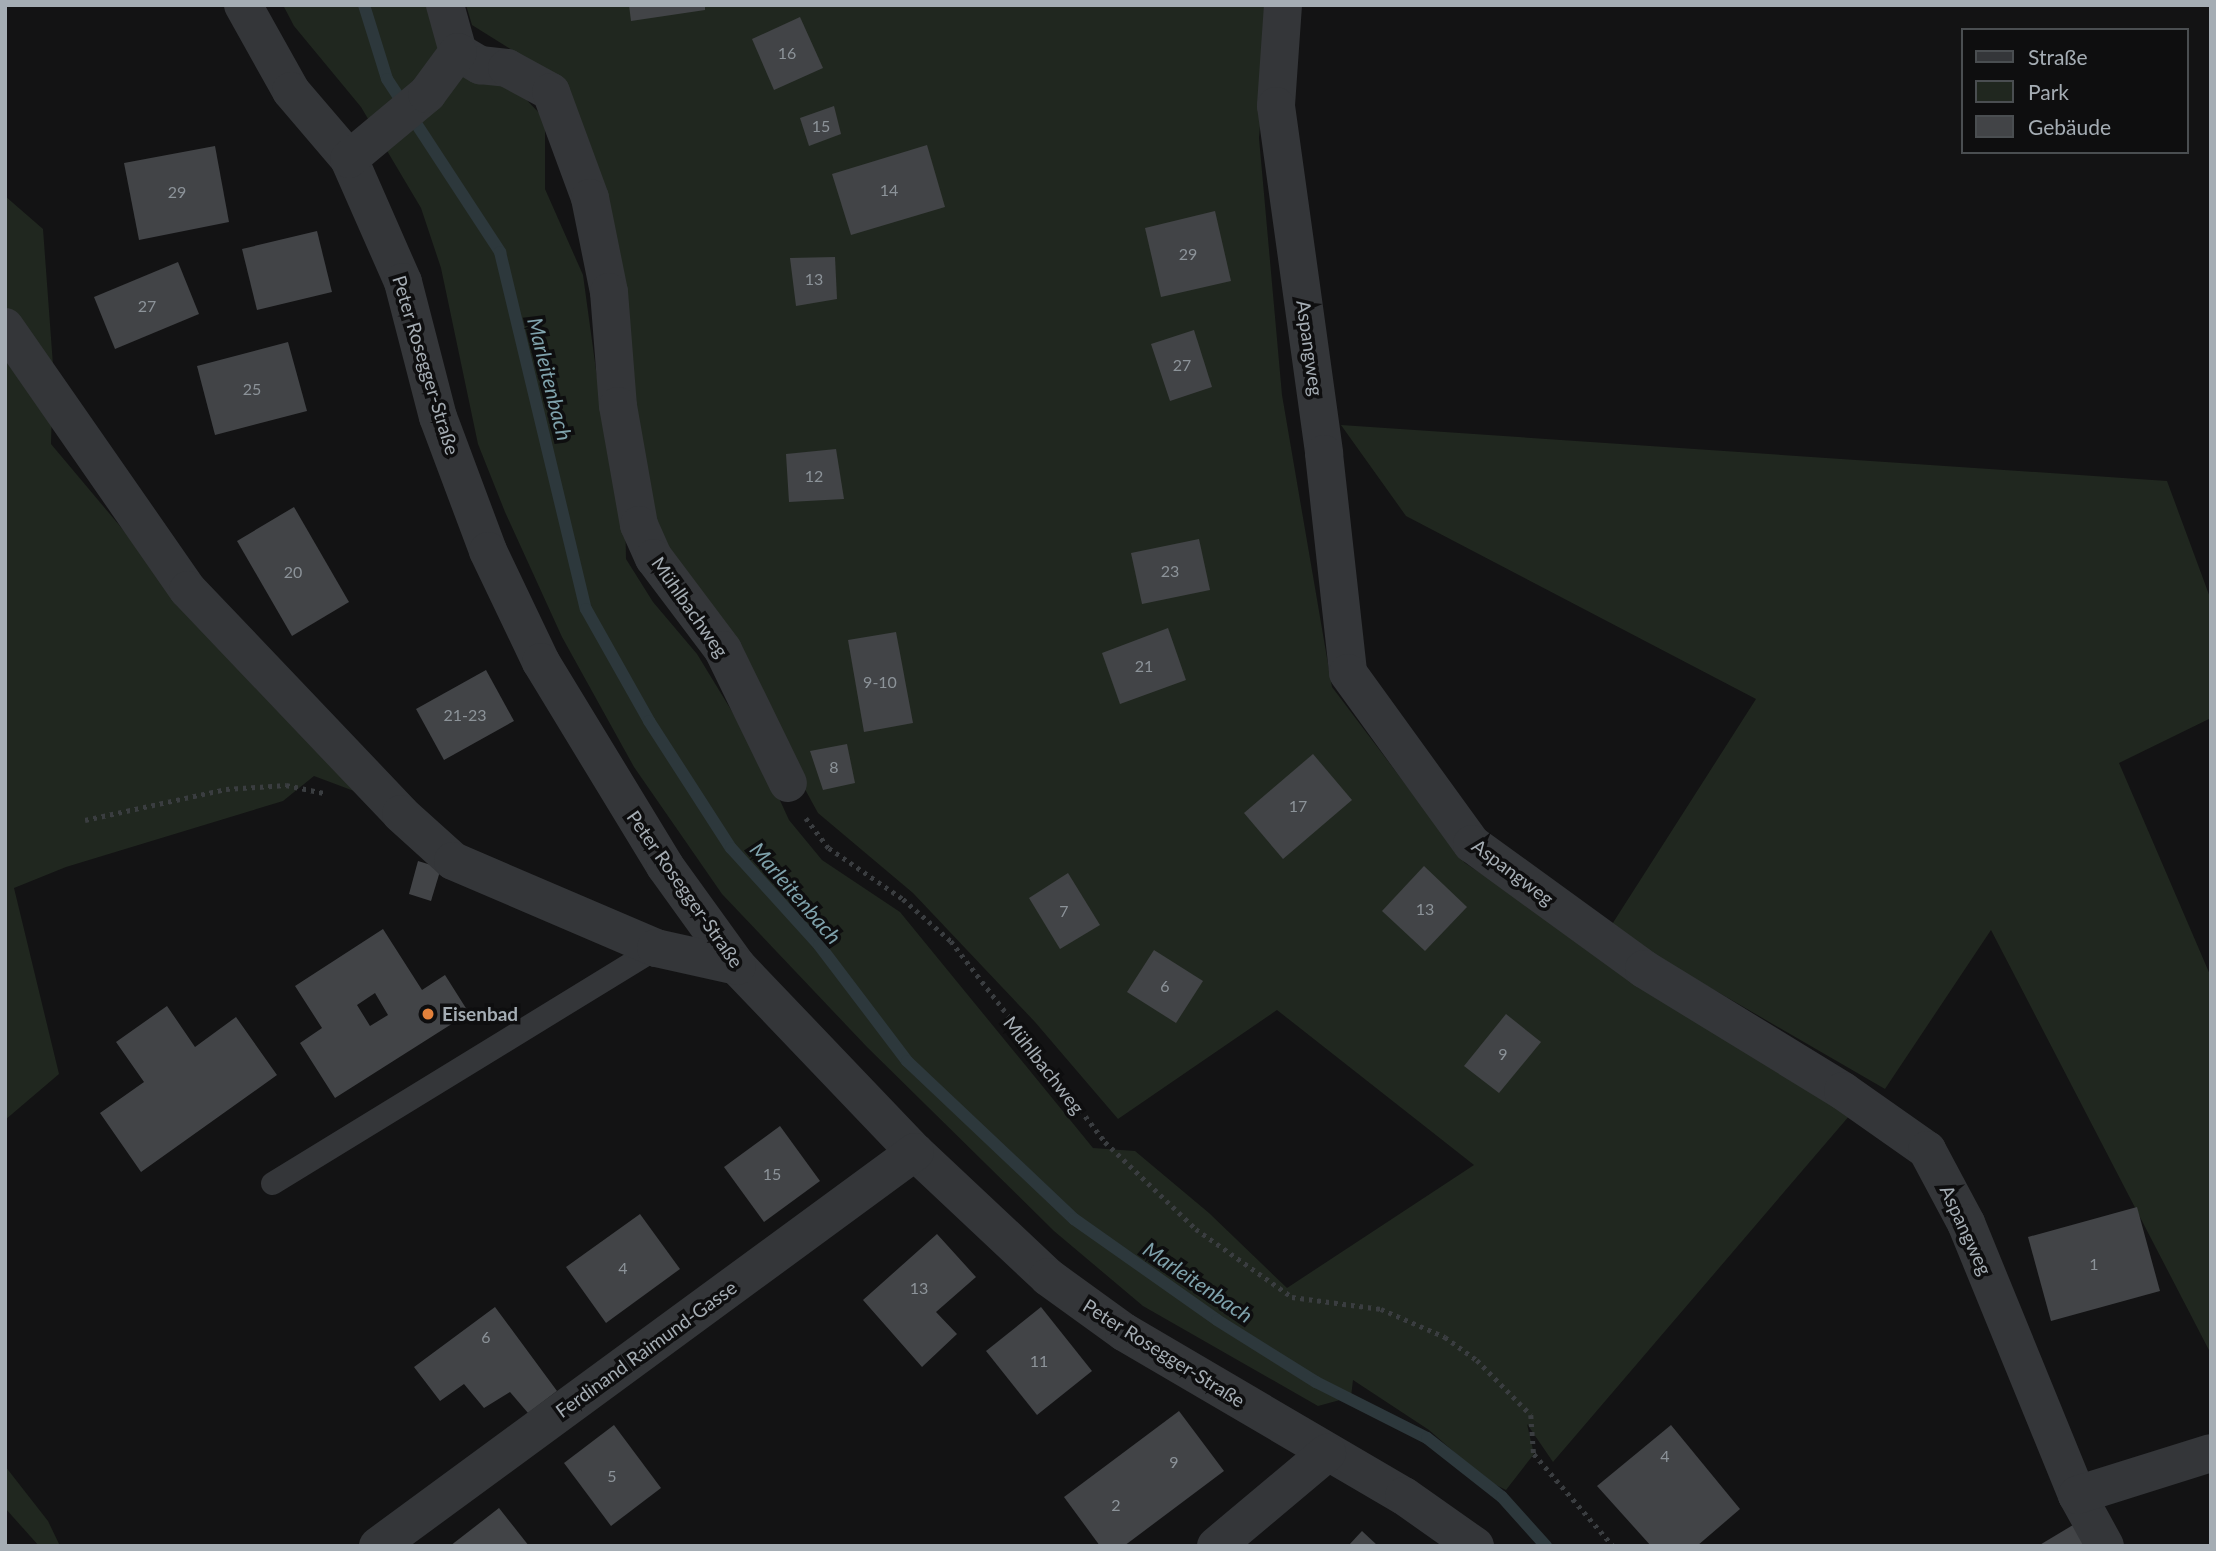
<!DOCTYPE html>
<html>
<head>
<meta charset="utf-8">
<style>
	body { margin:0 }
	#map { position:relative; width:2216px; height:1551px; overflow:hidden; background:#131314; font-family:Lato,sans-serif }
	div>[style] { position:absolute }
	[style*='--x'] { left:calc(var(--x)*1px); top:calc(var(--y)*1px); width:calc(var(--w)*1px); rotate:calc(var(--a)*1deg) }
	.green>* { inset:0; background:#20271f }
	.stream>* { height:12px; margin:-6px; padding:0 6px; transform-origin:6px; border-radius:6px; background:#2d383c }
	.building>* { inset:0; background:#424447 }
	.path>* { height:4.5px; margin-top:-2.25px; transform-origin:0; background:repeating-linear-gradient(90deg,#3a3d40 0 3.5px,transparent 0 8.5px) }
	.lane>* { height:23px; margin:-11.5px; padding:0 11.5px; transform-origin:11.5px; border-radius:11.5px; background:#343639 }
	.street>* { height:38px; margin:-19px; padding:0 19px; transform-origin:19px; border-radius:19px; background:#343639 }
	.dots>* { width:19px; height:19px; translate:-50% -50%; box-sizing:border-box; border:4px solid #0e0e0f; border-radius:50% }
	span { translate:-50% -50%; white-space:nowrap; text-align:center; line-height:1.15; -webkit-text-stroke:7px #0e0e0f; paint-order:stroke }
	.number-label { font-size:16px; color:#8c9399 }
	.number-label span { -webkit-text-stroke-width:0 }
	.street-label { font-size:19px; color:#a5adb4 }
	.poi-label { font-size:19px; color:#a5adb4; font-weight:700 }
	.left { translate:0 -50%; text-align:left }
	.water-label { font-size:21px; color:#7fa2ac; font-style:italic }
	.frame { position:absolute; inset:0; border:7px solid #a5adb4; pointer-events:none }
	.legend { position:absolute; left:1961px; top:28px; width:228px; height:126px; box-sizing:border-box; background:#0e0e0f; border:2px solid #4a4e51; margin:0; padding:9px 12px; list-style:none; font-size:21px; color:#a5adb4 }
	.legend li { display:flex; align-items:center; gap:14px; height:35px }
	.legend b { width:35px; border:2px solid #4a4e51 }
</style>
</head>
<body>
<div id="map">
	<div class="green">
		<div style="clip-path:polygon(283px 5px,426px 5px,440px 45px,518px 91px,545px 119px,545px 189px,583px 275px,597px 377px,625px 510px,626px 559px,653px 602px,697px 654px,761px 759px,789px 820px,822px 860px,900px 912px,1093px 1148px,1135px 1151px,1209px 1213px,1287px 1288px,1474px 1165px,1277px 1010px,1118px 1119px,1035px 1022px,913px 893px,818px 813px,711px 618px,662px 551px,547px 72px,472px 25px,466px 5px,1270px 5px,1259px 138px,1282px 395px,1332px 687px,1465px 863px,1850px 1115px,1553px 1462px,1527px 1424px,1534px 1454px,1506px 1490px,1486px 1480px,1429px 1430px,1353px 1380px,1351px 1397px,1318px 1406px,1143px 1306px,1054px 1231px,867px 1047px,722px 894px,634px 767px,562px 637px,505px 512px,478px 444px,441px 268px,421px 208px,361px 107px,294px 26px)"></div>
		<div style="clip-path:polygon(5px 196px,43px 229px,53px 365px,51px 444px,230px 657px,370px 797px,314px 776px,283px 801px,66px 867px,14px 888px,59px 1074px,5px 1120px)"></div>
		<div style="clip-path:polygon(1341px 425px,2167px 481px,2211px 600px,2211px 718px,2119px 763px,2211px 977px,2211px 1354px,1991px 930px,1885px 1089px,1609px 929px,1756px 699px,1406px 516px)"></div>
		<div style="clip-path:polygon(5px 1466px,48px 1521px,60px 1546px,39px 1546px,5px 1508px)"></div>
	</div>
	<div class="stream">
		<div style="--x:364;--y:5;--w:77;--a:72.7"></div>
		<div style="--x:387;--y:79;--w:207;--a:56.8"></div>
		<div style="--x:500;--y:252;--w:367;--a:76.5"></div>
		<div style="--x:586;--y:609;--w:129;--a:60.6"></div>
		<div style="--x:649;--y:721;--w:151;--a:57.2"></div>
		<div style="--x:731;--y:848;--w:131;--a:47.8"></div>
		<div style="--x:819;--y:945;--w:146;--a:52.8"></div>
		<div style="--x:907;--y:1061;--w:230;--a:43.4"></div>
		<div style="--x:1074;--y:1219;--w:175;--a:35.2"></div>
		<div style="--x:1217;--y:1320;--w:117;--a:32.1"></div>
		<div style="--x:1316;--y:1382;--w:124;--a:26.8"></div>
		<div style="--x:1427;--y:1438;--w:95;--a:38.2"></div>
		<div style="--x:1502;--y:1497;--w:66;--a:48.1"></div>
	</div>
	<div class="building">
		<div style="clip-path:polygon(629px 5px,705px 5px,705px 10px,631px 21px)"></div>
		<div style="clip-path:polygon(800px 17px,823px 68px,774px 90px,752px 39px)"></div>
		<div style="clip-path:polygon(834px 106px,841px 134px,809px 146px,800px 118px)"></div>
		<div style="clip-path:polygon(927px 145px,945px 207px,851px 235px,832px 174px)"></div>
		<div style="clip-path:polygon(215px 146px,229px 222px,139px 240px,124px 163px)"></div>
		<div style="clip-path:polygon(1215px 211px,1231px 281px,1161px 297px,1145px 228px)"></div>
		<div style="clip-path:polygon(317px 231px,332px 292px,257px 310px,242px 249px)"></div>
		<div style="clip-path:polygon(835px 257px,837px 299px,796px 306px,790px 258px)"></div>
		<div style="clip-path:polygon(178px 262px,199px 314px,115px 349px,94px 297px)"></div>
		<div style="clip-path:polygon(1194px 330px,1212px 387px,1170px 401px,1151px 344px)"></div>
		<div style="clip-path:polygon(288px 342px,307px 411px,215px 435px,197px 366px)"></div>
		<div style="clip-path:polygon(836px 449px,844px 499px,789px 502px,786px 454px)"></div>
		<div style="clip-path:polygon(294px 507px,349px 602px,292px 636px,237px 541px)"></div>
		<div style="clip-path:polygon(1199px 539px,1210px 590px,1142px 604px,1131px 553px)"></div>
		<div style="clip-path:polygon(1168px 628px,1186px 680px,1120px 704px,1102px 653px)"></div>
		<div style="clip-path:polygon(896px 632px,913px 723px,864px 732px,848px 640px)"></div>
		<div style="clip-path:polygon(486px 670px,514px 721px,444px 760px,416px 709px)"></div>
		<div style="clip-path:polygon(847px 744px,855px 783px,823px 790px,810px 751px)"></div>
		<div style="clip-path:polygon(1313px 754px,1352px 800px,1283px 859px,1244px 813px)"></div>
		<div style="clip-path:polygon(418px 861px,441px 868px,431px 901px,409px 894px)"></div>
		<div style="clip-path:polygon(1424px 866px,1467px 907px,1425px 951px,1382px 911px)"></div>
		<div style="clip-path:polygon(1068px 873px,1100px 925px,1060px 949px,1029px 898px)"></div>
		<div style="clip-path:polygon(evenodd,383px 929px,422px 990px,445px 975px,469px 1013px,335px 1098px,300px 1043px,322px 1028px,295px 986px,383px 929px,375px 993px,388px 1015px,370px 1026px,357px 1005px,375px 993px)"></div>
		<div style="clip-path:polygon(1154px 950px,1203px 981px,1176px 1023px,1127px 992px)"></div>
		<div style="clip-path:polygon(167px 1006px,195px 1047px,236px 1017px,277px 1075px,141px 1172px,100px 1113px,144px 1082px,116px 1042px)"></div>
		<div style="clip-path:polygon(1506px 1014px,1541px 1042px,1499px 1093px,1464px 1066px)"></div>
		<div style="clip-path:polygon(780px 1126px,820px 1181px,764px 1222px,724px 1167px)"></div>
		<div style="clip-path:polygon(2137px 1207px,2160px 1291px,2051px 1321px,2028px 1237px)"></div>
		<div style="clip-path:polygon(640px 1214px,680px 1269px,606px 1323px,566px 1267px)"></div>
		<div style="clip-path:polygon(937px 1234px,976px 1277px,936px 1312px,957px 1334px,922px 1367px,863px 1300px)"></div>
		<div style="clip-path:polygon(495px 1307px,557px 1391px,528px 1413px,510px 1392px,484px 1408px,464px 1384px,440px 1401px,414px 1367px)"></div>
		<div style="clip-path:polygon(1041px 1307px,1092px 1371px,1037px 1415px,986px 1351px)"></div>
		<div style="clip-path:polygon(1179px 1411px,1224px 1471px,1124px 1546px,1100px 1546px,1064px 1497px)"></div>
		<div style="clip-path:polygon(614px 1425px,661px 1488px,611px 1526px,564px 1463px)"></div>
		<div style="clip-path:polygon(1671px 1425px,1740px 1509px,1697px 1546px,1651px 1546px,1597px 1486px)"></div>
		<div style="clip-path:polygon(499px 1508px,529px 1546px,450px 1546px)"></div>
		<div style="clip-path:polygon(2073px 1525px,2085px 1546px,2038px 1546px)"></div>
		<div style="clip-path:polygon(1362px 1531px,1378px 1546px,1348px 1546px)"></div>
	</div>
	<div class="path">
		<div style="--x:806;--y:818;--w:38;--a:53"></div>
		<div style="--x:829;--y:848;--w:90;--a:34.6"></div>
		<div style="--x:903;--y:899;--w:64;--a:41.2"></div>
		<div style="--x:951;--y:941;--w:253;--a:52.5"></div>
		<div style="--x:1105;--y:1142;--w:126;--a:43.7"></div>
		<div style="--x:1196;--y:1229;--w:118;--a:35.3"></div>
		<div style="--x:1292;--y:1297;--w:90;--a:7.7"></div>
		<div style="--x:1381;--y:1309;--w:70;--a:23.6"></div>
		<div style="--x:1445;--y:1337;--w:39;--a:36"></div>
		<div style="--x:1477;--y:1360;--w:77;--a:45.5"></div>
		<div style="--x:1531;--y:1415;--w:39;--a:86"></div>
		<div style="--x:1534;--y:1454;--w:121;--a:49.3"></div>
		<div style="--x:85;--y:820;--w:144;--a:-12.4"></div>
		<div style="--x:226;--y:789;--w:60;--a:-3.8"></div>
		<div style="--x:286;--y:785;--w:40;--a:12"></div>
	</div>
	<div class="lane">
		<div style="--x:272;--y:1183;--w:450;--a:-31.5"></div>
	</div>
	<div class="street">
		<div style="--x:243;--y:5;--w:98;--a:60.8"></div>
		<div style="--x:291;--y:91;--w:89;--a:49.5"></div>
		<div style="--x:349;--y:159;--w:134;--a:66.3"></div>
		<div style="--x:403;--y:282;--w:139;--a:75.5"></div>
		<div style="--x:438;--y:417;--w:143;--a:69.5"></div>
		<div style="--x:488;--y:551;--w:123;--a:64.5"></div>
		<div style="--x:541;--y:662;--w:239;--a:58.7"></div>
		<div style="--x:665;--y:866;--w:123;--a:54.2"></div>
		<div style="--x:737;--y:966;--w:257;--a:46.3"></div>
		<div style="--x:915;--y:1152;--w:183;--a:43.2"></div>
		<div style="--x:1048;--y:1277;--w:94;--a:35.9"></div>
		<div style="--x:1124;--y:1332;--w:324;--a:30.4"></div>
		<div style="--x:1404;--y:1496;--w:87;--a:35.2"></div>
		<div style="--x:445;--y:5;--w:49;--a:74.5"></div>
		<div style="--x:458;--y:52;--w:26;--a:31"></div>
		<div style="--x:480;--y:65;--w:27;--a:6"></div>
		<div style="--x:507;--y:68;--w:50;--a:28.6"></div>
		<div style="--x:551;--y:92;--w:113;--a:69.8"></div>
		<div style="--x:590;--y:198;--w:96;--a:78.6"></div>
		<div style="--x:609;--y:292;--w:114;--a:85.5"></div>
		<div style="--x:618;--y:406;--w:121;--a:80"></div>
		<div style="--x:639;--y:525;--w:36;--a:66"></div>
		<div style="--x:654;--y:558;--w:115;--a:53.1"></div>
		<div style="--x:723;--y:650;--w:148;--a:64"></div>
		<div style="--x:1283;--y:5;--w:101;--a:94"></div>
		<div style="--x:1276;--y:106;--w:351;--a:82.1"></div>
		<div style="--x:1324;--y:454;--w:220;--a:83.7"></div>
		<div style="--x:1348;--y:673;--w:211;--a:54.1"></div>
		<div style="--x:1472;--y:844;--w:213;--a:36"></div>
		<div style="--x:1644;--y:969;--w:233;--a:31.5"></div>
		<div style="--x:1843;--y:1091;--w:103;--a:35.1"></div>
		<div style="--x:1927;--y:1150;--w:83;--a:61.9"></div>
		<div style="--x:1966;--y:1223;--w:294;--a:67.8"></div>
		<div style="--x:2077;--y:1495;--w:58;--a:61.2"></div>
		<div style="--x:349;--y:159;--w:102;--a:-39.8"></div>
		<div style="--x:427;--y:94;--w:52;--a:-53.6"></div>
		<div style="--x:5;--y:327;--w:320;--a:55.2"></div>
		<div style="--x:188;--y:590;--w:309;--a:46.4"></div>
		<div style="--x:401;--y:814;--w:70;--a:42.1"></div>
		<div style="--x:453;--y:861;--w:221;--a:23.2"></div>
		<div style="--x:656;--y:948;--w:83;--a:12.5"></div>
		<div style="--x:2077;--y:1495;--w:140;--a:-17.4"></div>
		<div style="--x:378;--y:1546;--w:666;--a:-36.27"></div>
		<div style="--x:1216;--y:1546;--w:145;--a:-40"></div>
	</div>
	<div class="dots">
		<div style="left:428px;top:1014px;background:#e3823c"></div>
	</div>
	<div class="number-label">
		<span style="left:787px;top:53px">16</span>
		<span style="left:821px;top:126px">15</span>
		<span style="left:889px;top:190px">14</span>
		<span style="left:177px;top:192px">29</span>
		<span style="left:1188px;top:254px">29</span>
		<span style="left:814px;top:279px">13</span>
		<span style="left:147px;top:306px">27</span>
		<span style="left:1182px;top:365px">27</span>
		<span style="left:252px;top:389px">25</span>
		<span style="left:814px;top:476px">12</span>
		<span style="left:1170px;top:571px">23</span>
		<span style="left:293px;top:572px">20</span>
		<span style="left:1144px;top:666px">21</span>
		<span style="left:880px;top:682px">9-10</span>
		<span style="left:465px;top:715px">21-23</span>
		<span style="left:834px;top:767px">8</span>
		<span style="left:1298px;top:806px">17</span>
		<span style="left:1425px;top:909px">13</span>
		<span style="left:1064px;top:911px">7</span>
		<span style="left:1165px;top:986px">6</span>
		<span style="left:1503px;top:1054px">9</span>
		<span style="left:772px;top:1174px">15</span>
		<span style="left:2094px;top:1264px">1</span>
		<span style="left:623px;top:1268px">4</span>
		<span style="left:919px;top:1288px">13</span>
		<span style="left:486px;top:1337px">6</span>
		<span style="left:1039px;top:1361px">11</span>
		<span style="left:1665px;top:1456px">4</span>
		<span style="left:1174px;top:1462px">9</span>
		<span style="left:612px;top:1476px">5</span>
		<span style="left:1116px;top:1505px">2</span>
	</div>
	<div class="street-label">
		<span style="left:1310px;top:348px;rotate:82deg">Aspangweg</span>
		<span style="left:426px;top:365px;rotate:73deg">Peter Rosegger-Straße</span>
		<span style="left:690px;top:607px;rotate:55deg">Mühlbachweg</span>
		<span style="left:1513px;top:872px;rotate:37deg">Aspangweg</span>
		<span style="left:685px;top:889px;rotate:55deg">Peter Rosegger-Straße</span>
		<span style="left:1044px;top:1065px;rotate:52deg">Mühlbachweg</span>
		<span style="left:1966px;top:1230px;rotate:65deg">Aspangweg</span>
		<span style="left:646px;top:1349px;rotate:-36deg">Ferdinand Raimund-Gasse</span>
		<span style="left:1164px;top:1353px;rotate:32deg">Peter Rosegger-Straße</span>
	</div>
	<div class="poi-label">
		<span class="left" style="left:442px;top:1014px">Eisenbad</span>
	</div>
	<div class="water-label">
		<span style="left:550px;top:379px;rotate:76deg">Marleitenbach</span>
		<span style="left:796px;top:893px;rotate:49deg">Marleitenbach</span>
		<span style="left:1198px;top:1282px;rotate:34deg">Marleitenbach</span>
	</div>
	<div class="frame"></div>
	<ul class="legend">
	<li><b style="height:9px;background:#343639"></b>Straße</li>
	<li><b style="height:19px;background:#20271f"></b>Park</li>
	<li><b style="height:19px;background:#424447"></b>Gebäude</li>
	</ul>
</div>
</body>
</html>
